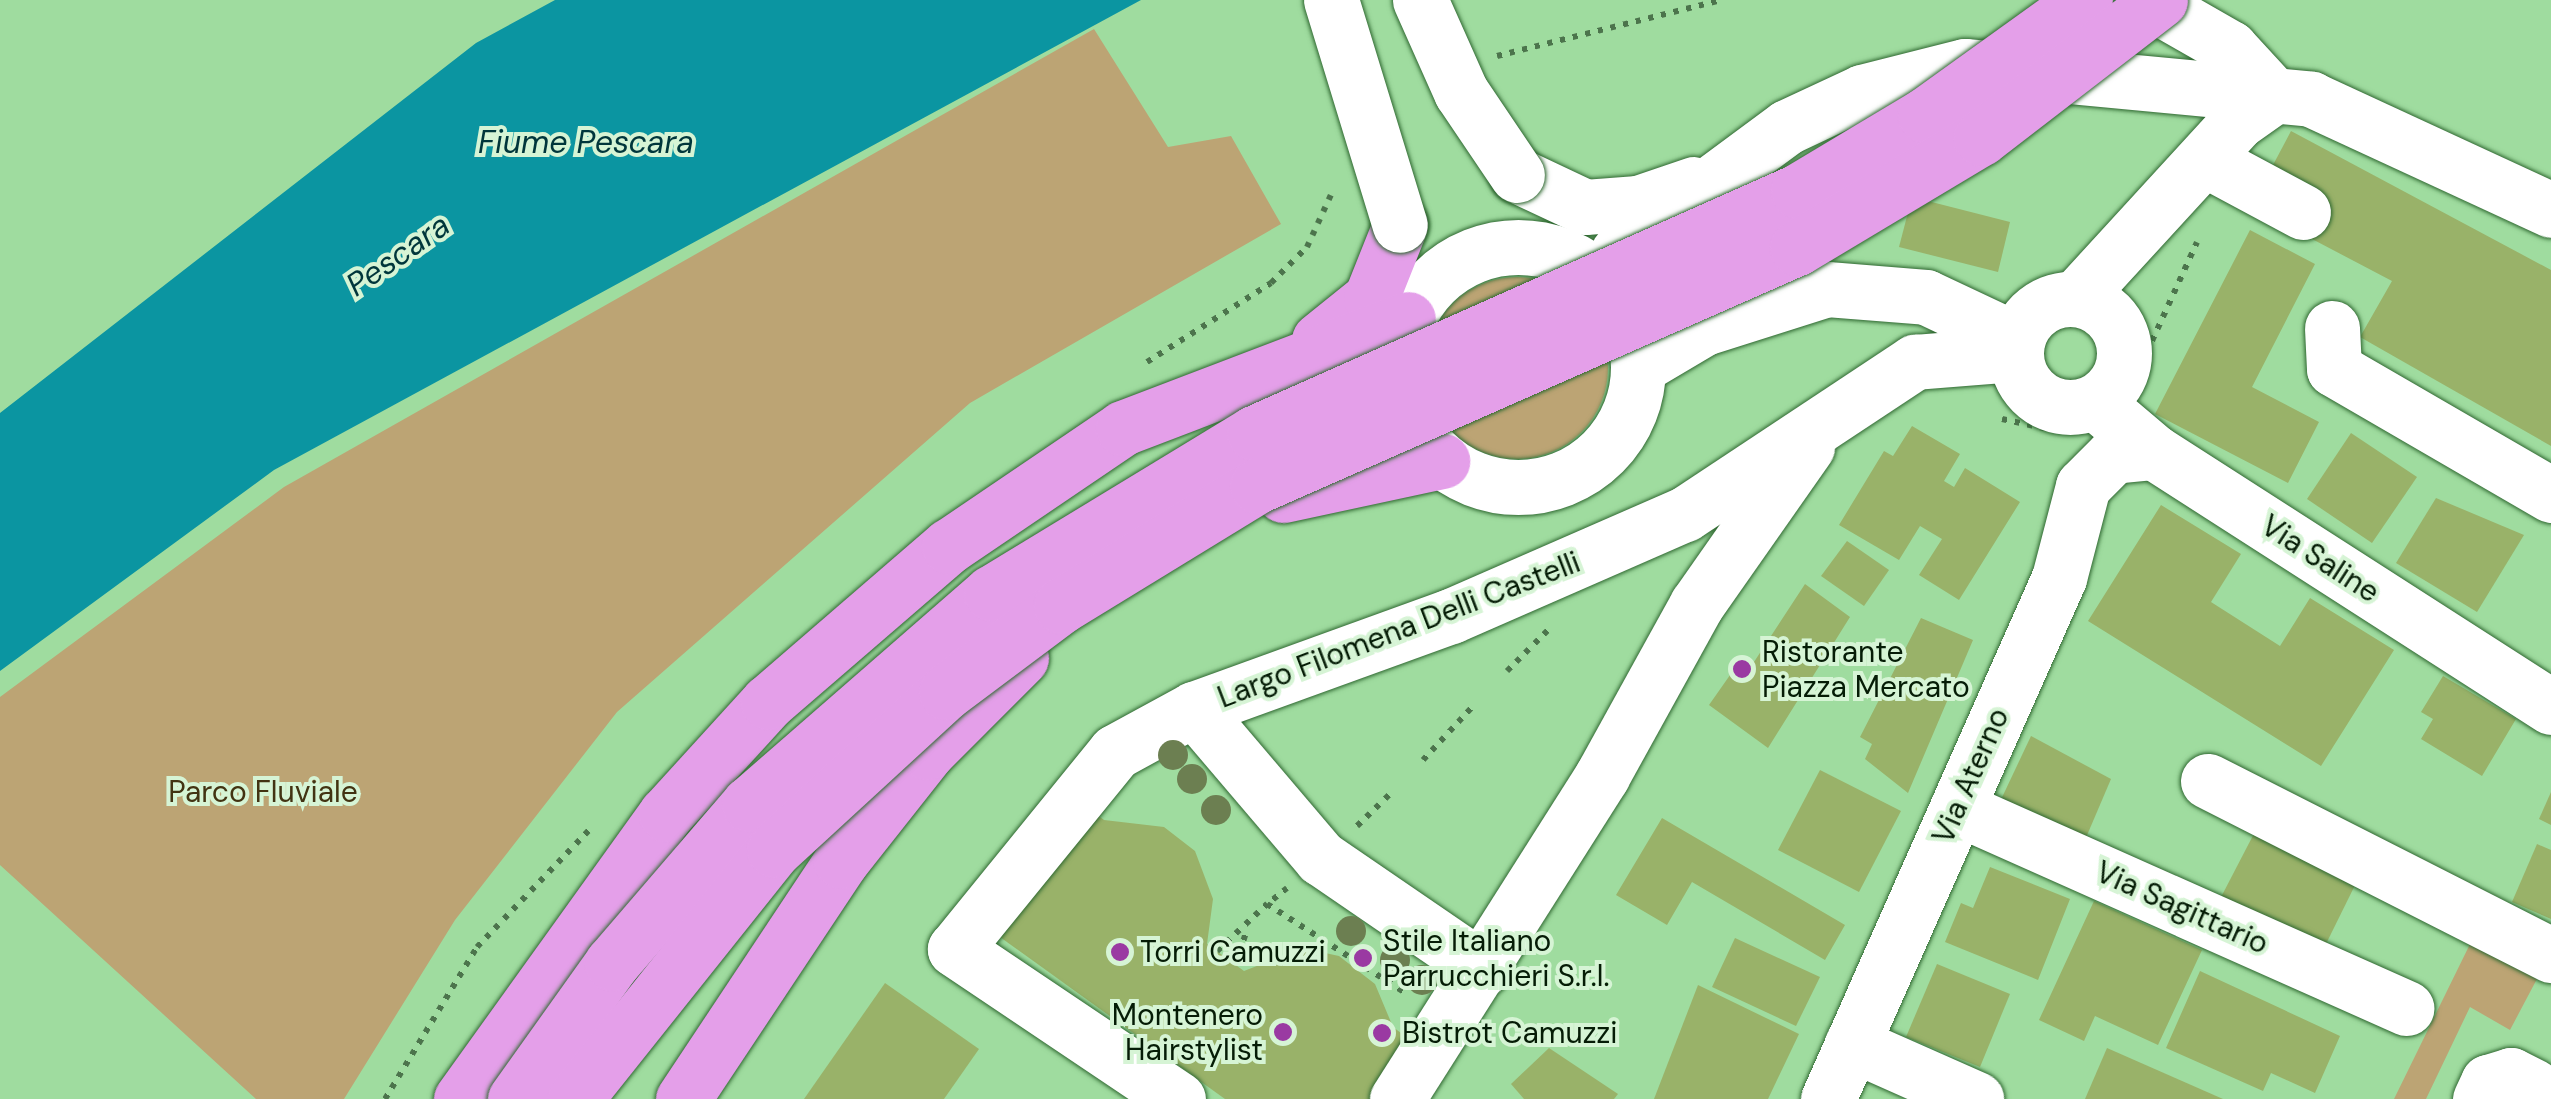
<!DOCTYPE html>
<html>
<head>
<meta charset="utf-8">
<style>
	body { margin:0 }
	#map { position:relative; width:2551px; height:1099px; overflow:hidden; background:#9fdc9f; font-family:"DM Sans",sans-serif }
	div>[style] { position:absolute }
	[style*='--x'] { left:calc(var(--x)*1px); top:calc(var(--y)*1px); width:calc(var(--w)*1px); rotate:calc(var(--a)*1deg) }
	.green>* { inset:0; background:#bca474 }
	.round { border-radius:50% }
	.water>* { inset:0; background:#0b95a1 }
	.building>* { inset:0; background:#99b269 }
	.path>* { height:6px; margin-top:-3px; transform-origin:0; background:repeating-linear-gradient(90deg,#4c744c 0 5px,transparent 0 13px) }
	.roads { filter:drop-shadow(0 0 2px #2f6831) drop-shadow(0 0 2px #2f6831) }
	.minor>* { height:55px; margin:-27.5px; padding:0 27.5px; transform-origin:27.5px; border-radius:27.5px; background:#fff }
	.minor>.ring { margin:-27.5px; padding:0; box-sizing:content-box; background:none; border:55px solid #fff; border-radius:50% }
	.highway>* { height:55px; margin:-27.5px; padding:0 27.5px; transform-origin:27.5px; border-radius:27.5px; background:#e49fe9 }
	.path-bridge>* { height:6px; margin-top:-3px; transform-origin:0; background:repeating-linear-gradient(90deg,#4c744c 0 5px,transparent 0 13px) }
	.bridges { filter:drop-shadow(0 0 2px #2f6831) drop-shadow(0 0 2px #2f6831) }
	.minor-bridge>* { height:55px; margin:-27.5px; padding:0 27.5px; transform-origin:27.5px; border-radius:27.5px; background:#fff }
	.highway-bridge>* { height:55px; margin:-27.5px; padding:0 27.5px; transform-origin:27.5px; border-radius:27.5px; background:#e49fe9 }
	.trees>* { width:30px; height:30px; margin:-15px; border-radius:50%; background:#6c7f51 }
	.dots>* { width:28px; height:28px; translate:-50% -50%; box-sizing:border-box; border:5px solid #d6f4d5; border-radius:50% }
	span { translate:-50% -50%; white-space:nowrap; text-align:center; line-height:1.15; -webkit-text-stroke:8px #d6f4d5; paint-order:stroke }
	.street-label { font-size:30px; color:#051c06 }
	.poi-label { font-size:30px; color:#051c06 }
	.left { translate:0 -50%; text-align:left }
	.right { translate:-100% -50%; text-align:right }
	.park-label { font-size:30px; color:#423312 }
	.water-label { font-size:32px; color:#00363b; font-style:italic }
</style>
</head>
<body>
<div id="map">
	<div class="green">
		<div style="clip-path:polygon(1094px 29px,1168px 147px,1231px 136px,1281px 224px,970px 403px,617px 712px,455px 920px,344px 1099px,256px 1099px,0 865px,0 697px,284px 487px)"></div>
		<div class="round" style="left:1426px;top:277px;width:182px;height:182px"></div>
		<div style="clip-path:polygon(2471px 942px,2538px 977px,2510px 1030px,2470px 1007px,2426px 1099px,2394px 1099px)"></div>
	</div>
	<div class="water">
		<div style="clip-path:polygon(555px 0,1141px 0,274px 470px,0 671px,0 413px,476px 43px)"></div>
	</div>
	<div class="building">
		<div style="clip-path:polygon(2291px 131px,2551px 270px,2551px 446px,2360px 337px,2392px 281px,2293px 229px,2316px 188px,2273px 165px)"></div>
		<div style="clip-path:polygon(1912px 197px,2010px 222px,1998px 272px,1899px 247px)"></div>
		<div style="clip-path:polygon(2250px 230px,2315px 264px,2252px 387px,2319px 422px,2288px 483px,2155px 414px)"></div>
		<div style="clip-path:polygon(1912px 426px,1960px 454px,1944px 481px,1954px 487px,1965px 468px,2020px 502px,1959px 600px,1919px 575px,1942px 539px,1920px 526px,1899px 560px,1839px 525px,1884px 451px,1893px 456px)"></div>
		<div style="clip-path:polygon(2351px 433px,2417px 477px,2372px 543px,2307px 499px)"></div>
		<div style="clip-path:polygon(2436px 498px,2524px 535px,2477px 612px,2396px 563px)"></div>
		<div style="clip-path:polygon(2161px 505px,2241px 554px,2211px 602px,2280px 646px,2310px 598px,2394px 650px,2321px 766px,2088px 621px)"></div>
		<div style="clip-path:polygon(1847px 541px,1889px 570px,1864px 606px,1821px 576px)"></div>
		<div style="clip-path:polygon(1805px 584px,1850px 617px,1768px 748px,1709px 705px,1742px 658px,1752px 665px)"></div>
		<div style="clip-path:polygon(1921px 618px,1973px 640px,1908px 793px,1865px 759px,1872px 744px,1860px 737px)"></div>
		<div style="clip-path:polygon(2443px 676px,2516px 719px,2482px 776px,2421px 739px,2433px 719px,2421px 712px)"></div>
		<div style="clip-path:polygon(2031px 736px,2111px 779px,2082px 847px,1997px 808px)"></div>
		<div style="clip-path:polygon(1820px 770px,1901px 811px,1859px 892px,1778px 850px)"></div>
		<div style="clip-path:polygon(2551px 792px,2551px 825px,2539px 819px)"></div>
		<div style="clip-path:polygon(1084px 805px,1104px 820px,1164px 827px,1195px 851px,1213px 899px,1207px 944px,1244px 971px,1302px 948px,1339px 956px,1375px 984px,1393px 1027px,1417px 1045px,1378px 1099px,1225px 1099px,993px 932px)"></div>
		<div style="clip-path:polygon(1662px 818px,1845px 925px,1825px 960px,1692px 882px,1667px 925px,1616px 895px)"></div>
		<div style="clip-path:polygon(2260px 822px,2363px 869px,2324px 948px,2219px 901px)"></div>
		<div style="clip-path:polygon(2537px 844px,2551px 850px,2551px 919px,2512px 902px)"></div>
		<div style="clip-path:polygon(1990px 867px,2070px 899px,2038px 980px,1945px 942px,1961px 903px,1973px 908px)"></div>
		<div style="clip-path:polygon(2094px 901px,2202px 950px,2158px 1045px,2095px 1016px,2084px 1041px,2039px 1020px)"></div>
		<div style="clip-path:polygon(1735px 938px,1820px 977px,1796px 1026px,1712px 987px)"></div>
		<div style="clip-path:polygon(1937px 964px,2010px 994px,1980px 1067px,1906px 1037px)"></div>
		<div style="clip-path:polygon(2200px 971px,2340px 1036px,2315px 1093px,2271px 1073px,2263px 1091px,2166px 1048px)"></div>
		<div style="clip-path:polygon(885px 983px,979px 1049px,944px 1099px,804px 1099px)"></div>
		<div style="clip-path:polygon(1698px 985px,1799px 1034px,1768px 1099px,1654px 1099px)"></div>
		<div style="clip-path:polygon(1549px 1048px,1618px 1094px,1614px 1099px,1524px 1099px,1511px 1084px)"></div>
		<div style="clip-path:polygon(2107px 1048px,2223px 1099px,2085px 1099px)"></div>
	</div>
	<div class="path">
		<div style="--x:1497;--y:56;--w:231;--a:-14"></div>
		<div style="--x:1147;--y:362;--w:147;--a:-32.5"></div>
		<div style="--x:1271;--y:283;--w:51;--a:-45"></div>
		<div style="--x:2136;--y:376;--w:147;--a:-65.5"></div>
		<div style="--x:2002;--y:419;--w:56;--a:12.3"></div>
		<div style="--x:1507;--y:671;--w:59;--a:-45"></div>
		<div style="--x:1423;--y:760;--w:72;--a:-47.2"></div>
		<div style="--x:1357;--y:826;--w:49;--a:-44.2"></div>
		<div style="--x:1287;--y:888;--w:26;--a:141"></div>
		<div style="--x:1267;--y:904;--w:166;--a:32.7"></div>
		<div style="--x:1217;--y:951;--w:69;--a:-43.2"></div>
		<div style="--x:1236;--y:965;--w:34;--a:-73"></div>
		<div style="--x:385;--y:1099;--w:178;--a:-58.8"></div>
		<div style="--x:477;--y:947;--w:166;--a:-46.2"></div>
	</div>
	<div class="roads">
		<div class="minor">
			<div style="--x:2146;--y:0;--w:97;--a:29.7"></div>
			<div style="--x:2230;--y:48;--w:65;--a:47.5"></div>
			<div style="--x:2206;--y:160;--w:110;--a:28.2"></div>
			<div style="--x:1517;--y:175;--w:75;--a:25.2"></div>
			<div style="--x:1585;--y:207;--w:53;--a:-4.3"></div>
			<div style="--x:1638;--y:203;--w:59;--a:-18.7"></div>
			<div class="ring" style="left:1398px;top:247px;width:185px;height:185px"></div>
			<div style="--x:1618;--y:252;--w:210;--a:-36.5"></div>
			<div style="--x:1787;--y:127;--w:83;--a:-25"></div>
			<div style="--x:1862;--y:92;--w:106;--a:-14.2"></div>
			<div style="--x:1965;--y:66;--w:348;--a:5.4"></div>
			<div style="--x:2311;--y:99;--w:264;--a:24.8"></div>
			<div class="ring" style="left:2016px;top:299px;width:53px;height:53px"></div>
			<div style="--x:2075;--y:299;--w:240;--a:-47.5"></div>
			<div style="--x:2237;--y:122;--w:45;--a:-35.1"></div>
			<div style="--x:2332;--y:328;--w:41;--a:87.2"></div>
			<div style="--x:2334;--y:369;--w:251;--a:30.1"></div>
			<div style="--x:1638;--y:367;--w:77;--a:-30.6"></div>
			<div style="--x:1704;--y:328;--w:129;--a:-17.6"></div>
			<div style="--x:1827;--y:289;--w:99;--a:4.6"></div>
			<div style="--x:1926;--y:297;--w:101;--a:25.3"></div>
			<div style="--x:2095;--y:402;--w:77;--a:40.3"></div>
			<div style="--x:2154;--y:452;--w:472;--a:32.7"></div>
			<div style="--x:1194;--y:709;--w:196;--a:49.6"></div>
			<div style="--x:1321;--y:858;--w:196;--a:34.4"></div>
			<div style="--x:2208;--y:781;--w:385;--a:26.9"></div>
			<div style="--x:1957;--y:808;--w:492;--a:24"></div>
			<div style="--x:1852;--y:1044;--w:136;--a:23.9"></div>
			<div style="--x:1178;--y:1099;--w:269;--a:-146.1"></div>
			<div style="--x:955;--y:949;--w:254;--a:-50.9"></div>
			<div style="--x:1115;--y:752;--w:90;--a:-28.6"></div>
			<div style="--x:1194;--y:709;--w:273;--a:-19.9"></div>
			<div style="--x:1451;--y:616;--w:255;--a:-23.6"></div>
			<div style="--x:1685;--y:514;--w:276;--a:-33.5"></div>
			<div style="--x:1915;--y:362;--w:100;--a:-4.6"></div>
			<div style="--x:1397;--y:1099;--w:383;--a:-57.6"></div>
			<div style="--x:1602;--y:776;--w:196;--a:-61.1"></div>
			<div style="--x:1697;--y:604;--w:192;--a:-55"></div>
			<div style="--x:1828;--y:1099;--w:570;--a:-66.09"></div>
			<div style="--x:2059;--y:578;--w:95;--a:-75.4"></div>
			<div style="--x:2083;--y:486;--w:42;--a:-45"></div>
			<div style="--x:2113;--y:456;--w:41;--a:-5.6"></div>
			<div style="--x:2480;--y:1099;--w:19;--a:-65"></div>
			<div style="--x:2488;--y:1082;--w:24;--a:-17"></div>
			<div style="--x:2511;--y:1075;--w:25;--a:27"></div>
		</div>
		<div class="highway">
			<div style="--x:1319;--y:340;--w:67;--a:-38.9"></div>
			<div style="--x:1371;--y:298;--w:79;--a:-68.3"></div>
			<div style="--x:1283;--y:495;--w:163;--a:-12.1"></div>
			<div style="--x:461;--y:1099;--w:351;--a:-54.3"></div>
			<div style="--x:666;--y:814;--w:151;--a:-47.7"></div>
			<div style="--x:768;--y:702;--w:239;--a:-40.8"></div>
			<div style="--x:949;--y:546;--w:210;--a:-34.1"></div>
			<div style="--x:1123;--y:428;--w:305;--a:-20.9"></div>
			<div style="--x:683;--y:1099;--w:286;--a:-56.4"></div>
			<div style="--x:841;--y:861;--w:139;--a:-51.7"></div>
			<div style="--x:927;--y:752;--w:133;--a:-45"></div>
		</div>
	</div>
	<div class="path-bridge">
		<div style="--x:1307;--y:247;--w:65;--a:-65.4"></div>
	</div>
	<div class="bridges">
		<div class="minor-bridge">
			<div style="--x:1331;--y:0;--w:235;--a:73"></div>
			<div style="--x:1420;--y:0;--w:101;--a:66"></div>
			<div style="--x:1461;--y:92;--w:100;--a:56"></div>
		</div>
		<div class="highway-bridge">
			<div style="--x:515;--y:1099;--w:167;--a:-54.5"></div>
			<div style="--x:612;--y:963;--w:210;--a:-49.3"></div>
			<div style="--x:749;--y:804;--w:321;--a:-41.1"></div>
			<div style="--x:991;--y:593;--w:308;--a:-31.3"></div>
			<div style="--x:1254;--y:433;--w:595;--a:-23.98"></div>
			<div style="--x:1798;--y:191;--w:148;--a:-30.9"></div>
			<div style="--x:1925;--y:115;--w:197;--a:-35.7"></div>
			<div style="--x:575;--y:1099;--w:319;--a:-51.4"></div>
			<div style="--x:774;--y:850;--w:234;--a:-42.6"></div>
			<div style="--x:946;--y:692;--w:144;--a:-36.8"></div>
			<div style="--x:1061;--y:606;--w:230;--a:-31.5"></div>
			<div style="--x:1257;--y:486;--w:590;--a:-23.79"></div>
			<div style="--x:1797;--y:248;--w:214;--a:-30.9"></div>
			<div style="--x:1981;--y:138;--w:226;--a:-37.6"></div>
		</div>
	</div>
	<div class="trees">
		<div style="left:1173px;top:755px"></div>
		<div style="left:1192px;top:779px"></div>
		<div style="left:1216px;top:810px"></div>
		<div style="left:1351px;top:931px"></div>
		<div style="left:1395px;top:960px"></div>
		<div style="left:1422px;top:980px"></div>
	</div>
	<div class="dots">
		<div style="left:1742px;top:669px;background:#9a3aa2"></div>
		<div style="left:1120px;top:952px;background:#9a3aa2"></div>
		<div style="left:1363px;top:958px;background:#9a3aa2"></div>
		<div style="left:1283px;top:1032px;background:#9a3aa2"></div>
		<div style="left:1382px;top:1033px;background:#9a3aa2"></div>
	</div>
	<div class="street-label">
		<span style="left:2320px;top:559px;rotate:33deg">Via Saline</span>
		<span style="left:1399px;top:630px;rotate:-21deg">Largo Filomena Delli Castelli</span>
		<span style="left:1971px;top:776px;rotate:-66deg">Via Aterno</span>
		<span style="left:2182px;top:908px;rotate:24deg">Via Sagittario</span>
	</div>
	<div class="poi-label">
		<span class="left" style="left:1762px;top:669px">Ristorante<br>Piazza Mercato</span>
		<span class="left" style="left:1383px;top:958px">Stile Italiano<br>Parrucchieri S.r.l.</span>
		<span class="left" style="left:1140px;top:952px">Torri Camuzzi</span>
		<span class="right" style="left:1263px;top:1032px">Montenero<br>Hairstylist</span>
		<span class="left" style="left:1402px;top:1033px">Bistrot Camuzzi</span>
	</div>
	<div class="park-label">
		<span style="left:263px;top:792px">Parco Fluviale</span>
	</div>
	<div class="water-label">
		<span style="left:586px;top:142px">Fiume Pescara</span>
		<span style="left:398px;top:255px;rotate:-35deg">Pescara</span>
	</div>
</div>
</body>
</html>
